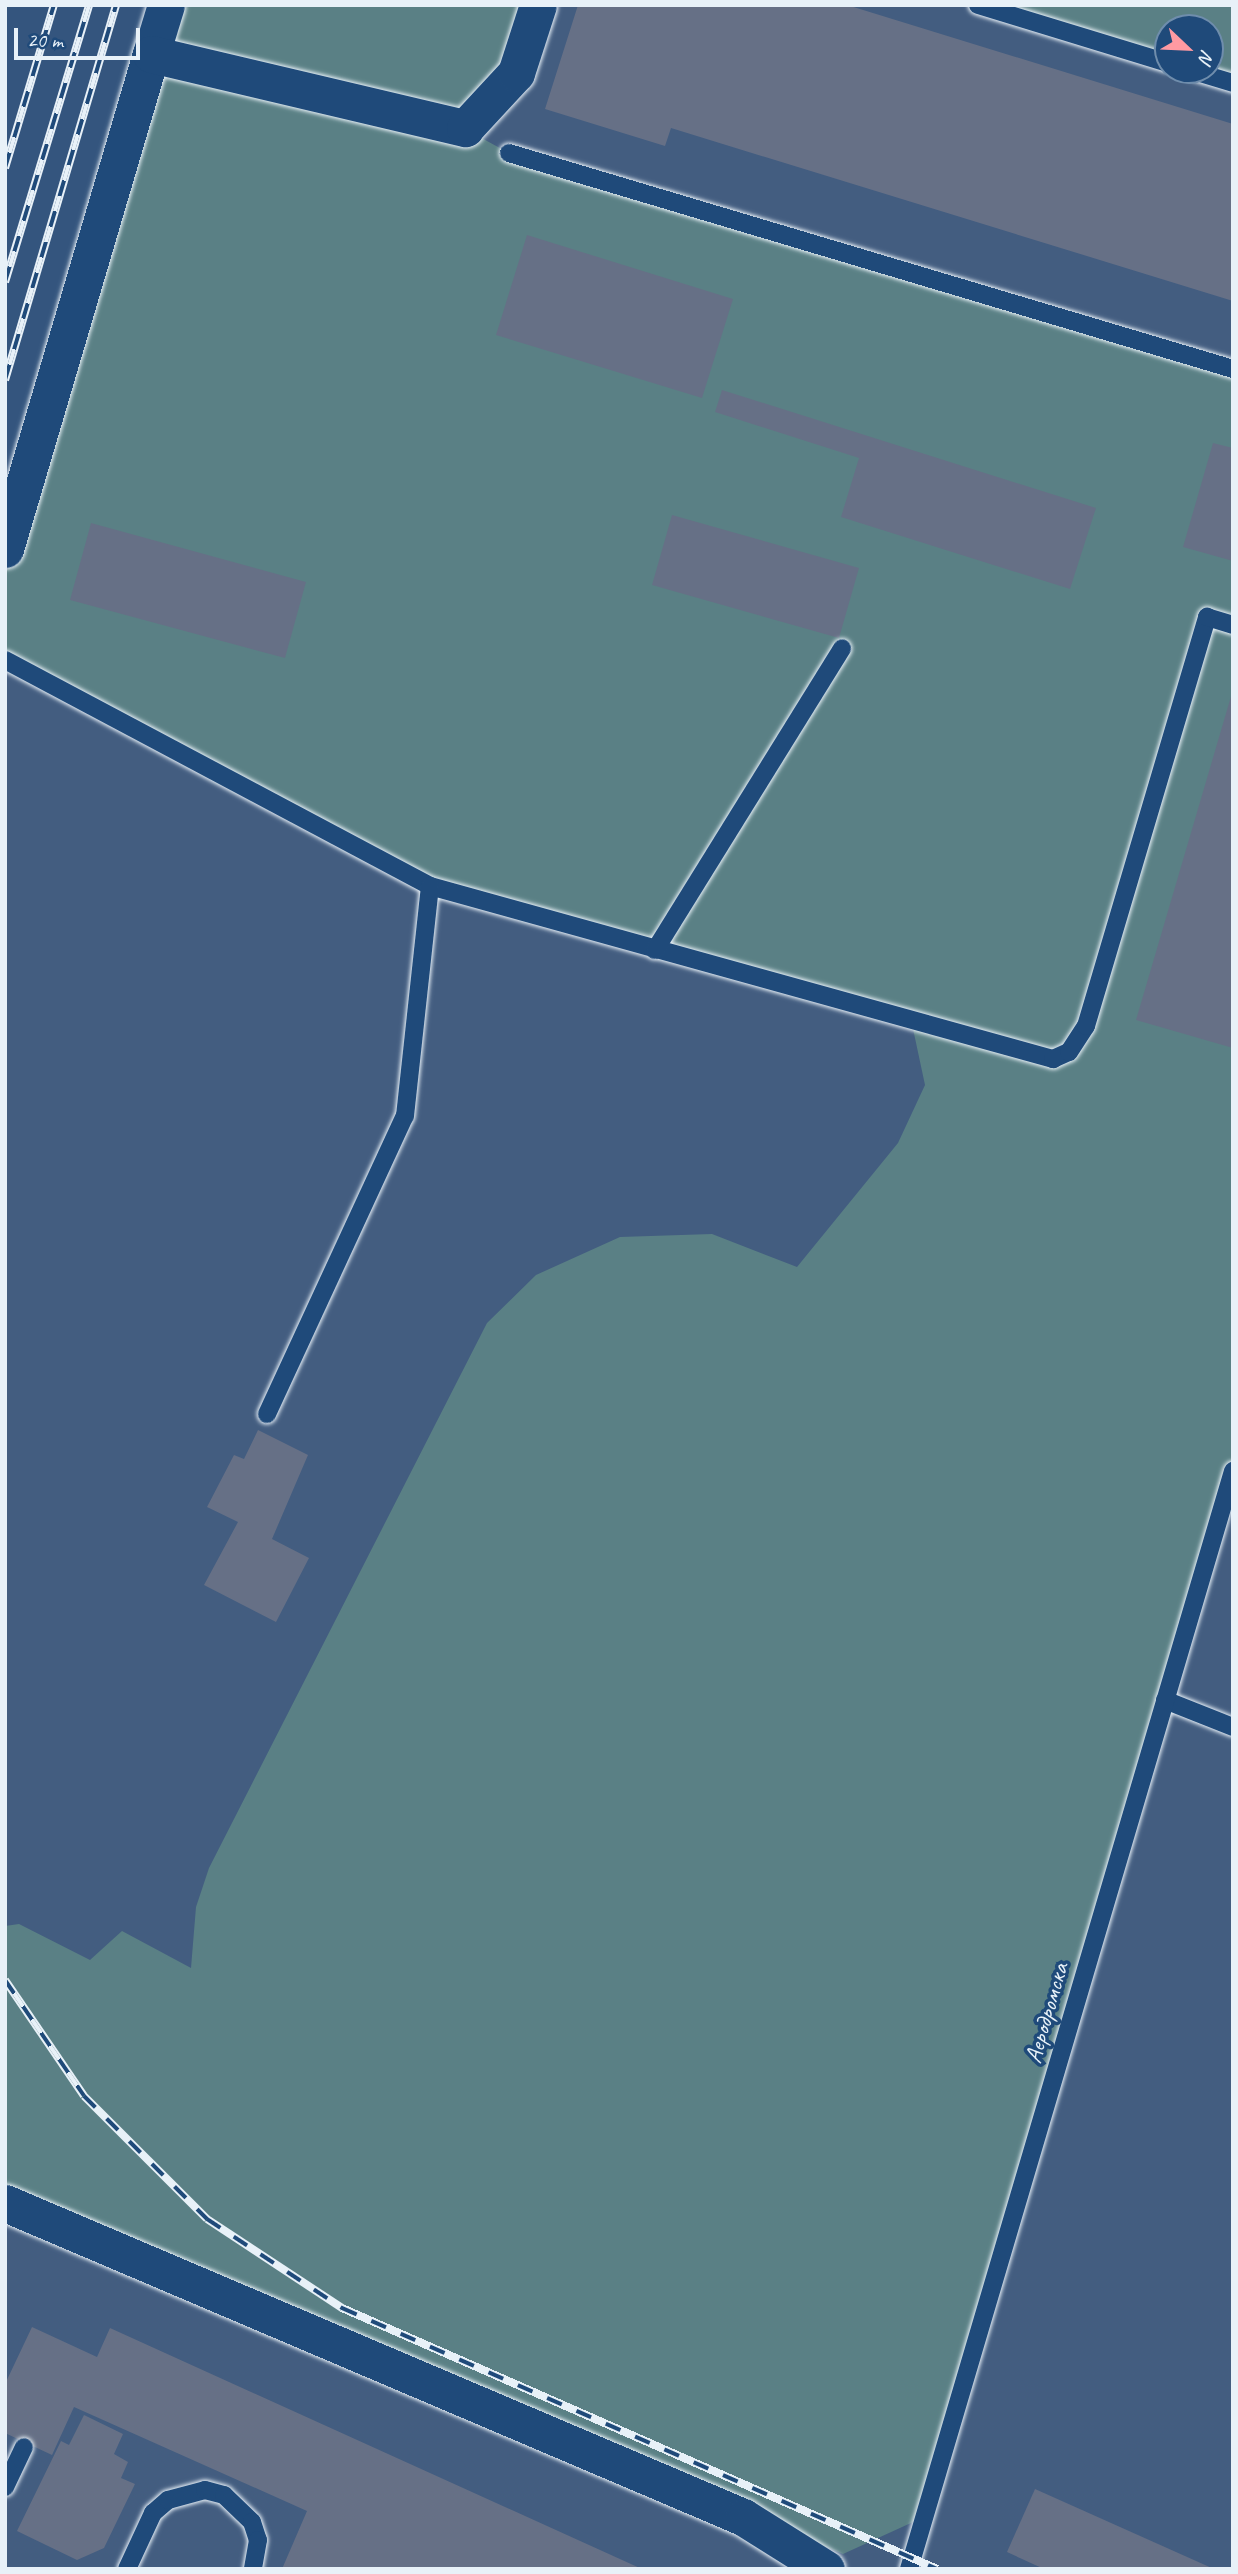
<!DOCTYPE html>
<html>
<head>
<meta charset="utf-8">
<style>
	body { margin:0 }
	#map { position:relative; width:1238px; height:2574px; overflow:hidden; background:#34557e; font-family:Caveat,sans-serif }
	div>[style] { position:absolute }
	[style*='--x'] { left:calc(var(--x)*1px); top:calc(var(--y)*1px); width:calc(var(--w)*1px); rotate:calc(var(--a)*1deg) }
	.built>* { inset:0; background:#435d80 }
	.green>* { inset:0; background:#5a8085 }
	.building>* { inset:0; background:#667086 }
	.roads { filter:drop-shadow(0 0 2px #e8f1f8) drop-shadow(0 0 2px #e8f1f8) }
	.lane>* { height:18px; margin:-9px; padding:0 9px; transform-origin:9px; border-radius:9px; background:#1f4a7a }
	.street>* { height:37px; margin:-18.5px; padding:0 18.5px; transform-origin:18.5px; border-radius:18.5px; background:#1f4a7a }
	.rail>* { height:8px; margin-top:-4px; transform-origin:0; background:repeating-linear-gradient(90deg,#1f4a7a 0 16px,#e8f1f8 0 32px); box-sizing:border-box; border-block:2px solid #e8f1f8 }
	span { translate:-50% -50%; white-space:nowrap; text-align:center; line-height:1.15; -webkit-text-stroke:7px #1f4a7a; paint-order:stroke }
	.street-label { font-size:24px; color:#e8f1f8 }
	.frame { position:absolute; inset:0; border:7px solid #e8f1f8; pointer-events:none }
	.north { position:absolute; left:1154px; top:14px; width:70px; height:70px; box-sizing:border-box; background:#1f4a7a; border:2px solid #6f8dac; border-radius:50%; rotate:113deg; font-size:19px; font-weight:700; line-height:28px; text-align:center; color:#e8f1f8 }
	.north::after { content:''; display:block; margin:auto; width:24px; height:32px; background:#ff9aa2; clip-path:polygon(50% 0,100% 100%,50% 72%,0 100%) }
	.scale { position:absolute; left:14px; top:28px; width:126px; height:32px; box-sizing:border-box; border:4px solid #e8f1f8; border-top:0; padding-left:9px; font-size:21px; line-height:24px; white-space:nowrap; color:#e8f1f8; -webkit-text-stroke:5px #1f4a7a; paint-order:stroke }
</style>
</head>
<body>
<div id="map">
	<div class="built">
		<div style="clip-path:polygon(evenodd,166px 5px,1233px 5px,1233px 2569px,5px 2569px,5px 549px,166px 5px,1168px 28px,1210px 28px,1210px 70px,1168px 70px,1168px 28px)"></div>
	</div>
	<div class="green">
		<div style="clip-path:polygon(166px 5px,538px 5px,465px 129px,509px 153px,1233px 369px,1233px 1471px,924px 2517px,843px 2554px,5px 2203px,5px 1926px,19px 1924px,90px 1960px,122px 1931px,191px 1968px,196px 1907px,209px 1868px,487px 1323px,536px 1275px,620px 1237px,712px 1234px,797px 1267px,898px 1143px,925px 1085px,912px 1024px,430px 886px,5px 660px,5px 549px)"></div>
		<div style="clip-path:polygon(978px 5px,1233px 5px,1233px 83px,1210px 70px,1210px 28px,1168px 28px,1168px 63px)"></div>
	</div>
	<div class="building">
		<div style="clip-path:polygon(578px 5px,847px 5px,1233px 124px,1233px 301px,671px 128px,665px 146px,545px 109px)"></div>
		<div style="clip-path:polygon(527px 235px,733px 299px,702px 398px,496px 335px)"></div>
		<div style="clip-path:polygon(722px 390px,1096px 508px,1070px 589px,841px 517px,859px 458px,715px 412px)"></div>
		<div style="clip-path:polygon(1213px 443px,1233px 448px,1233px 561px,1183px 547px)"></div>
		<div style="clip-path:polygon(672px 515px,859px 568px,839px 638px,652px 585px)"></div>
		<div style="clip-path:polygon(91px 523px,306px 582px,285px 658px,70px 600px)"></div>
		<div style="clip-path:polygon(1232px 693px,1233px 693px,1233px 1048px,1136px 1020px)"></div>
		<div style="clip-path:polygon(258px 1430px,308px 1455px,272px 1539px,309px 1558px,276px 1622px,204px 1585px,238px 1522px,207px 1507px,234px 1455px,244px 1459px)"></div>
		<div style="clip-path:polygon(32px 2327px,97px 2357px,110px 2328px,642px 2569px,282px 2569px,307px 2511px,74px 2407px,52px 2455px,5px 2433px,5px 2384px)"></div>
		<div style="clip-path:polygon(84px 2415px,123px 2434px,114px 2454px,128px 2462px,121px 2478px,135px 2484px,104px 2548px,77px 2560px,17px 2531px,61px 2441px,69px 2445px)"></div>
		<div style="clip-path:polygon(1035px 2489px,1214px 2569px,1044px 2569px,1007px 2552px)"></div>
	</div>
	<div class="roads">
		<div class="lane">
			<div style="--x:978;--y:5;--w:199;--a:17"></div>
			<div style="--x:1190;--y:70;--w:45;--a:16.8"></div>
			<div style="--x:509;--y:153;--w:756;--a:16.61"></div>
			<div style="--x:5;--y:660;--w:481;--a:28"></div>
			<div style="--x:430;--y:886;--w:647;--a:15.52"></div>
			<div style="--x:1053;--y:1059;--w:17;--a:-24"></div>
			<div style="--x:1069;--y:1052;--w:31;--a:-57"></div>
			<div style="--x:1086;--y:1026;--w:427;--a:-73.5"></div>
			<div style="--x:1207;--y:617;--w:27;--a:17"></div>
			<div style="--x:655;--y:950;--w:355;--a:-58.2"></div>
			<div style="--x:267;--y:1414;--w:328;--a:-65.2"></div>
			<div style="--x:405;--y:1116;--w:231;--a:-83.8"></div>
			<div style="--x:1165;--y:1700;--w:73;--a:21.7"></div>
			<div style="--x:5;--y:2487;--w:44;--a:-64.6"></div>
			<div style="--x:127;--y:2569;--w:62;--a:-65.1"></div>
			<div style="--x:153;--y:2513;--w:20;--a:-41"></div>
			<div style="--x:168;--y:2500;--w:38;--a:-15"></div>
			<div style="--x:205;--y:2490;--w:20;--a:15"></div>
			<div style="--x:224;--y:2495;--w:39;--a:44"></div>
			<div style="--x:252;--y:2522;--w:19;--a:72"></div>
			<div style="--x:258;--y:2540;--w:29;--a:100"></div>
			<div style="--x:909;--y:2569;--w:1145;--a:-73.56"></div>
		</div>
		<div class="street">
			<div style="--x:151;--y:54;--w:51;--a:-73"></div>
			<div style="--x:5;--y:549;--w:516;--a:-73.57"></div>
			<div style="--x:151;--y:54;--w:323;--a:13.3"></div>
			<div style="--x:465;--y:128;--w:75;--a:-47.2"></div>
			<div style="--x:516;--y:73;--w:71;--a:-72.1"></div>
			<div style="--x:5;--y:2203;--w:802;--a:23.05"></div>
			<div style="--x:743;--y:2517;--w:98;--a:32.1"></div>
		</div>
	</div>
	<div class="rail">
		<div style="--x:5;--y:168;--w:170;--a:-73.3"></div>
		<div style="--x:5;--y:282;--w:289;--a:-73.1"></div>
		<div style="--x:5;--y:380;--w:391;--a:-73.5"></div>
		<div style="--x:5;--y:1980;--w:140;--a:55.7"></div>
		<div style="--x:84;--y:2096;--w:174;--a:45"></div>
		<div style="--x:207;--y:2219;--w:162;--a:33.4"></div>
		<div style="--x:342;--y:2308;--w:650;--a:23.68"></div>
	</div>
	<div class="street-label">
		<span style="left:1047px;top:2013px;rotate:-74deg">Аеродромска</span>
	</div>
	<div class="frame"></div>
	<div class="north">N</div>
	<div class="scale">20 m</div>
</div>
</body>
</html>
